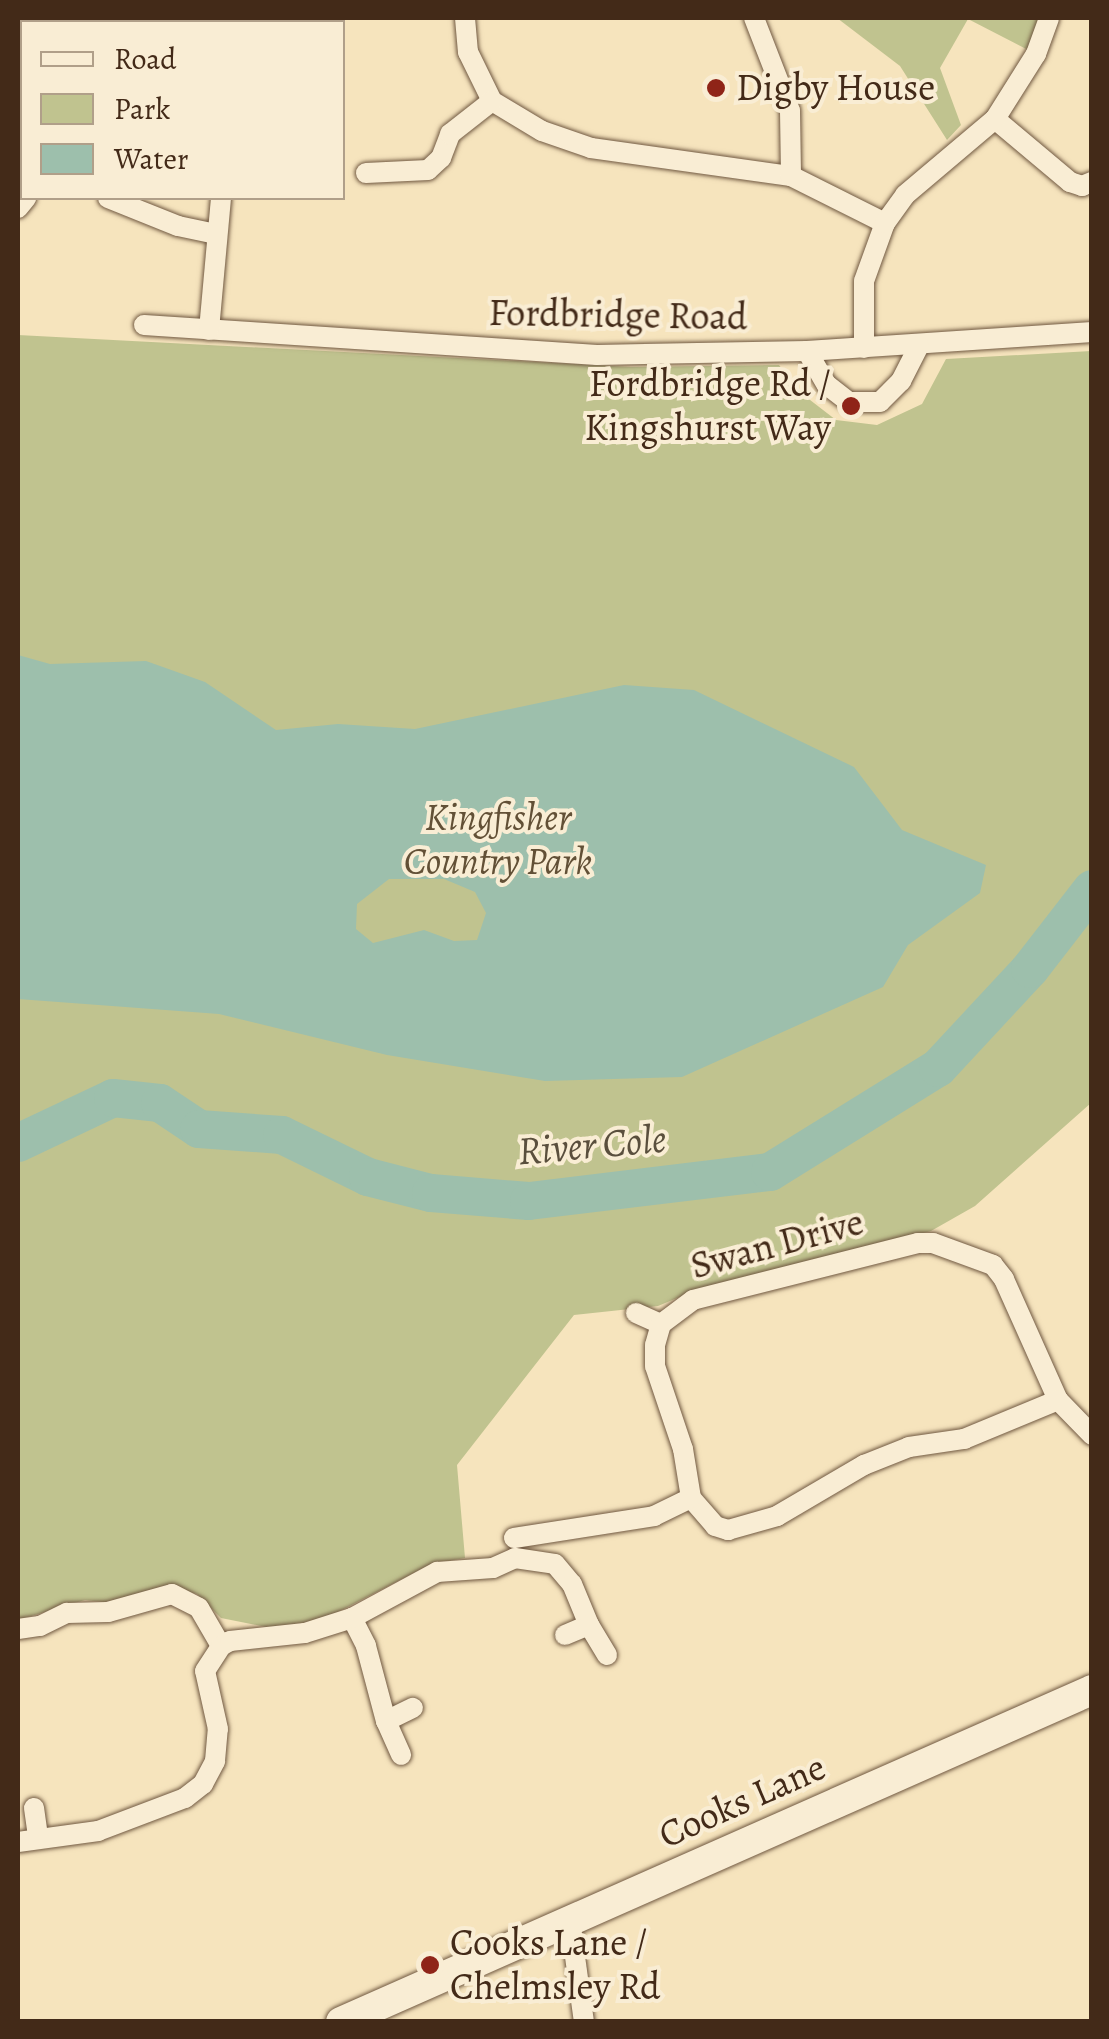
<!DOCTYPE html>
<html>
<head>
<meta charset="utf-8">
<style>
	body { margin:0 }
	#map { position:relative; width:1109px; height:2039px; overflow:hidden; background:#f6e4bd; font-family:Alegreya,serif }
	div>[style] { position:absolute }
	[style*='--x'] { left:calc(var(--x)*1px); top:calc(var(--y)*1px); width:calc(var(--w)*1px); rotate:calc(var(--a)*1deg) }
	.green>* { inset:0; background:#c0c38f }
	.water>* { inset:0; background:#9dbfac }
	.river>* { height:38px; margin:-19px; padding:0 19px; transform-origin:19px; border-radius:19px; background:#9dbfac }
	.roads { filter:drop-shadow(0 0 2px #705841) drop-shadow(0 0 2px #705841) }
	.street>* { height:20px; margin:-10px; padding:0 10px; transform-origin:10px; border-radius:10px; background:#f9edd4 }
	.secondary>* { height:30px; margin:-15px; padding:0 15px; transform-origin:15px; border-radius:15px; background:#f9edd4 }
	.dots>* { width:28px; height:28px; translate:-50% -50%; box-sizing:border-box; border:5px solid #f9edd4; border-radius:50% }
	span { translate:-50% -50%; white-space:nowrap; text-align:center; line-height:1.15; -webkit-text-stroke:8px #f9edd4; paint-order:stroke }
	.poi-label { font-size:38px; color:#432a18 }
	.left { translate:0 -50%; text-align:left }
	.right { translate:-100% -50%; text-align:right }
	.street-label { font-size:38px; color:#432a18 }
	.park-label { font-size:38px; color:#625036; font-style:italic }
	.water-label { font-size:40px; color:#5a4f3d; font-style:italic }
	.frame { position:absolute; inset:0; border:20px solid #432a18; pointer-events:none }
	.legend { position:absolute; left:20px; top:20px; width:325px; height:180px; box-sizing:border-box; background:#f9edd4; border:2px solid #b09f89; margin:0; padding:12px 18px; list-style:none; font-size:30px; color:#432a18 }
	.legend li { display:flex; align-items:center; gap:20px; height:50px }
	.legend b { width:50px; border:2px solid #b09f89 }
</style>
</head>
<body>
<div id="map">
	<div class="green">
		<div style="clip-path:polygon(837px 18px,1049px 18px,1036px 54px,968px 19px,940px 68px,961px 125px,947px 140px,900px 66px)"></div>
		<div style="clip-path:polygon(18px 335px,631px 367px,779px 365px,801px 393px,836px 420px,877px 425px,922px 404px,946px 359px,1091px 351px,1091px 1103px,975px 1206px,931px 1231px,689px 1293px,658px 1306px,574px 1315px,457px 1465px,465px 1558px,431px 1564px,334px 1614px,282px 1630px,221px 1618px,197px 1594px,171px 1587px,112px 1603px,85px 1600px,18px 1620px)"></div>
	</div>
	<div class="water">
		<div style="clip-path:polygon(evenodd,18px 655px,50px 664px,146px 661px,205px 682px,276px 730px,338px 724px,415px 729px,624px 685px,694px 690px,854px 767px,902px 830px,986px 865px,980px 893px,908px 945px,883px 987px,682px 1077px,545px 1081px,387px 1055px,219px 1014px,18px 999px,18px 655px,389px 879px,444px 879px,475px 892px,486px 913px,477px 940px,454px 941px,424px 930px,373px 943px,356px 929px,357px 904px,389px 879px)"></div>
	</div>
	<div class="river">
		<div style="--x:18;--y:1143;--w:105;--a:-25.3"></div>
		<div style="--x:113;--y:1098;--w:47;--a:6.1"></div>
		<div style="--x:160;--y:1103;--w:47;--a:33.7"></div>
		<div style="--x:199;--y:1129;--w:83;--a:4.1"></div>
		<div style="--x:282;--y:1135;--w:96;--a:26"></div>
		<div style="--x:368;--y:1177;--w:65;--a:14.3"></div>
		<div style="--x:431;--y:1193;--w:98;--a:4.7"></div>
		<div style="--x:529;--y:1201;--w:243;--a:-6.9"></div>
		<div style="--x:770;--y:1172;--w:198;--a:-31.8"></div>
		<div style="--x:938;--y:1068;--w:135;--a:-47.1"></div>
		<div style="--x:1030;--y:969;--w:101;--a:-52.2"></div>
	</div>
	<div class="roads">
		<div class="street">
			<div style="--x:465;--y:18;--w:34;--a:85"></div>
			<div style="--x:468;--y:52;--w:55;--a:63.9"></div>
			<div style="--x:492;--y:101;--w:58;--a:31"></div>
			<div style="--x:542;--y:131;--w:52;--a:19.1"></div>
			<div style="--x:591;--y:148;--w:202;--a:8"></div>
			<div style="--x:791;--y:176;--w:105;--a:26.6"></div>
			<div style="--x:754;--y:18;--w:100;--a:68.8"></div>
			<div style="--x:790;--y:111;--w:65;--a:89.1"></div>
			<div style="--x:239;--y:22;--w:4;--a:-90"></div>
			<div style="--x:995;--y:119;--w:98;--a:40"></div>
			<div style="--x:1070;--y:182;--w:13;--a:18"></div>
			<div style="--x:1082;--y:186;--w:11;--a:-22"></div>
			<div style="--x:18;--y:157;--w:4;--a:27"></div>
			<div style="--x:366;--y:173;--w:62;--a:-2.8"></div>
			<div style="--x:428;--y:170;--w:18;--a:-43"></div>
			<div style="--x:441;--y:158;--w:26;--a:-69"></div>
			<div style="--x:450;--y:134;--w:53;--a:-38.2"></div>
			<div style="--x:108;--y:198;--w:75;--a:21.8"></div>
			<div style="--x:178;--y:226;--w:40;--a:12"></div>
			<div style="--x:18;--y:208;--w:13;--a:-51"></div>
			<div style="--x:144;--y:325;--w:454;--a:3.8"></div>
			<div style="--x:597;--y:355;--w:210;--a:-1.1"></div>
			<div style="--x:807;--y:351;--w:286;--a:-3.8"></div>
			<div style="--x:209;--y:330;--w:133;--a:-84.8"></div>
			<div style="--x:864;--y:348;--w:67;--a:-90"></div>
			<div style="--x:864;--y:281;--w:62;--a:-70.1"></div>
			<div style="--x:885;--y:223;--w:34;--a:-54"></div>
			<div style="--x:905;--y:195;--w:118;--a:-40.2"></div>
			<div style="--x:995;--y:119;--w:77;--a:-57.8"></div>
			<div style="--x:1036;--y:54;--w:38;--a:-70"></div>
			<div style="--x:807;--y:351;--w:39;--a:60"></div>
			<div style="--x:827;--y:385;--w:28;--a:38"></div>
			<div style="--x:849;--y:402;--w:31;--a:0"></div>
			<div style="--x:880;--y:402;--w:30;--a:-45"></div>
			<div style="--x:901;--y:381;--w:39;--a:-63"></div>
			<div style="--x:636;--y:1313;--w:27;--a:24"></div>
			<div style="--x:1058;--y:1400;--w:133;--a:-114.1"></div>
			<div style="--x:1004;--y:1279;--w:18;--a:-128"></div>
			<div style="--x:993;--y:1265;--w:64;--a:-159.9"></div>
			<div style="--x:933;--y:1243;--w:15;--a:180"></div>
			<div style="--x:918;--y:1243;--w:232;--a:165.8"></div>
			<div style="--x:693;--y:1300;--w:40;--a:143"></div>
			<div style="--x:661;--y:1324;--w:22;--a:106"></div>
			<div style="--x:655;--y:1345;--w:21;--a:90"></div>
			<div style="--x:655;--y:1366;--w:88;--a:71.4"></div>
			<div style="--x:683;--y:1449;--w:50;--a:80.7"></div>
			<div style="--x:691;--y:1498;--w:37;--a:49"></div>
			<div style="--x:715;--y:1526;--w:14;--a:17"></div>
			<div style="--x:728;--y:1530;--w:51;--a:-15.9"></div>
			<div style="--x:777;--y:1516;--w:101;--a:-30.4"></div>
			<div style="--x:864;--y:1465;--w:48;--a:-21.8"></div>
			<div style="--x:909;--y:1447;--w:56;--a:-8.3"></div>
			<div style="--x:964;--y:1439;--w:102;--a:-22.5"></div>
			<div style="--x:1058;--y:1400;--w:49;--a:45.8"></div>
			<div style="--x:514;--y:1538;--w:142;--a:-8.9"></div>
			<div style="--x:654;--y:1516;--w:41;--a:-25.9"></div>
			<div style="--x:352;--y:1618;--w:31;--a:63"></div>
			<div style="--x:366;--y:1646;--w:78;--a:75.1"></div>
			<div style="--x:386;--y:1721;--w:37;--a:66"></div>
			<div style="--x:18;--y:1629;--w:22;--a:-8"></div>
			<div style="--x:40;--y:1626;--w:30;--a:-26"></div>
			<div style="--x:67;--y:1613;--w:41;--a:-1.4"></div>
			<div style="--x:108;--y:1612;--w:66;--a:-15.7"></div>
			<div style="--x:172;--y:1594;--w:30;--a:27"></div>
			<div style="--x:199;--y:1608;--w:44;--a:59.9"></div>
			<div style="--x:565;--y:1635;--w:26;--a:-23"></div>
			<div style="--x:386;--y:1721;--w:30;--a:-26"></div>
			<div style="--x:34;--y:1808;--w:29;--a:82"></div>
			<div style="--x:18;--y:1842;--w:81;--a:-7.8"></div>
			<div style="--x:98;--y:1831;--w:93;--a:-20.8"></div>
			<div style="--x:185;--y:1798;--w:23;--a:-38"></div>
			<div style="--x:203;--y:1784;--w:26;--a:-62"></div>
			<div style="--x:215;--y:1761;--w:32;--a:-85"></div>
			<div style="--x:218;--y:1729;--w:59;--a:-102.6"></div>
			<div style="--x:205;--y:1671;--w:30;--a:-57"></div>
			<div style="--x:221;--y:1646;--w:10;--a:-29"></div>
			<div style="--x:230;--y:1641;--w:75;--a:-6.1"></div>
			<div style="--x:305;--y:1633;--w:49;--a:-17.7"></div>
			<div style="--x:352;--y:1618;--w:97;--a:-28.4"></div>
			<div style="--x:437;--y:1572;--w:56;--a:-4.1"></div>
			<div style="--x:493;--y:1568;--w:24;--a:-24"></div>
			<div style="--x:515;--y:1558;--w:40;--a:8.5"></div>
			<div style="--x:555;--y:1564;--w:26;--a:50"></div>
			<div style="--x:572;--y:1584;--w:44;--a:67.5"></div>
			<div style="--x:589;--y:1625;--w:35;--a:59"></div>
			<div style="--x:570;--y:1920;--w:103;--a:82.2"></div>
		</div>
		<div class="secondary">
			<div style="--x:341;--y:2022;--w:821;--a:-23.85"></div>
		</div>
	</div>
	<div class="dots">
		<div style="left:716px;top:88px;background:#8f2418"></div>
		<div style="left:851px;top:406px;background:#8f2418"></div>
		<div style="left:430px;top:1965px;background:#8f2418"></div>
	</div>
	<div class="poi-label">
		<span class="left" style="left:736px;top:88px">Digby House</span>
		<span class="right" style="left:831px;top:406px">Fordbridge Rd /<br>Kingshurst Way</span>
		<span class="left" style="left:450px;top:1965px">Cooks Lane /<br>Chelmsley Rd</span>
	</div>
	<div class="street-label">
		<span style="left:618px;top:315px;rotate:1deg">Fordbridge Road</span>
		<span style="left:777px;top:1244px;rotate:-15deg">Swan Drive</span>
		<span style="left:742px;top:1801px;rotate:-24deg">Cooks Lane</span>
	</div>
	<div class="park-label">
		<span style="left:498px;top:840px">Kingfisher<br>Country Park</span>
	</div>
	<div class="water-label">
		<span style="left:592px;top:1145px;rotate:-5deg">River Cole</span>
	</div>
	<div class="frame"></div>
	<ul class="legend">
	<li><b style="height:12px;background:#f9edd4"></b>Road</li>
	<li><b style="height:28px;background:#c0c38f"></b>Park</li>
	<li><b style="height:28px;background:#9dbfac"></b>Water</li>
	</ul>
</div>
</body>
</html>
